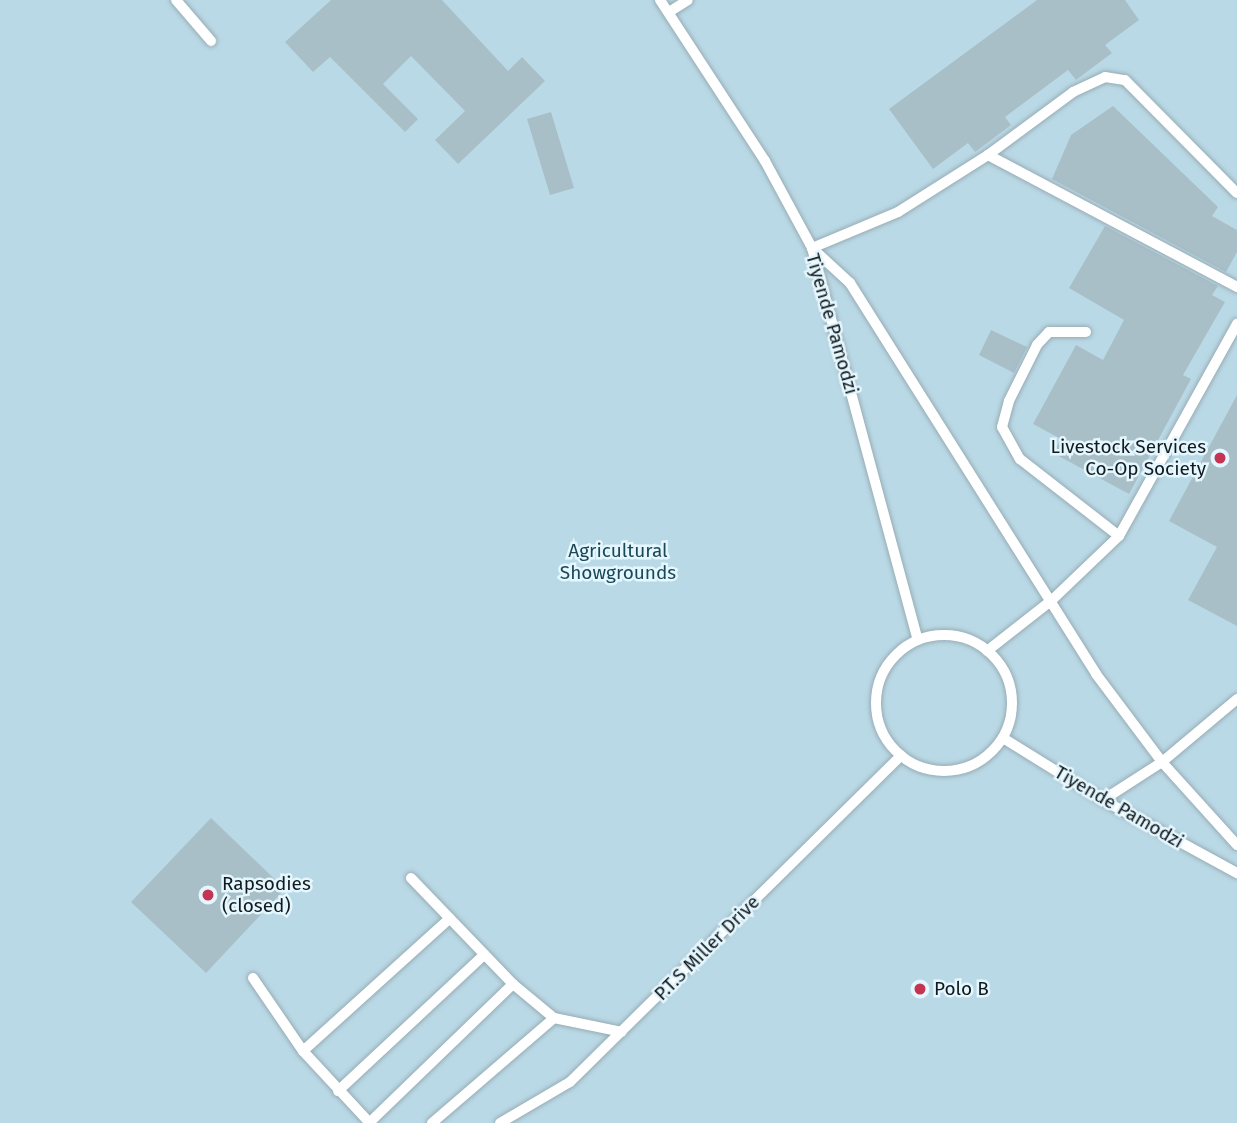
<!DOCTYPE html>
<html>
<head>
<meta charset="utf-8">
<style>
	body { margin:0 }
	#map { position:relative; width:1237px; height:1123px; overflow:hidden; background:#e5f7fe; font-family:"Fira Sans",sans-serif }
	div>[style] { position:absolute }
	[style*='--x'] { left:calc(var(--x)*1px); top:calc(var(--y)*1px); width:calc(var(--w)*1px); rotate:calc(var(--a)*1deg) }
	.green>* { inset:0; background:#bad9e6 }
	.building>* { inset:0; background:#a9bfc8 }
	.roads { filter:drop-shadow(0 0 2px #97adb5) drop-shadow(0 0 2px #97adb5) }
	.lane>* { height:10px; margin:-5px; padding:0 5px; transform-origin:5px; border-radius:5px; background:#fff }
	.lane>.ring { margin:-5px; padding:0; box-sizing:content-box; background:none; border:10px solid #fff; border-radius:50% }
	.dots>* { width:19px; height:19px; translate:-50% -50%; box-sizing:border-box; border:4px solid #e5f7fe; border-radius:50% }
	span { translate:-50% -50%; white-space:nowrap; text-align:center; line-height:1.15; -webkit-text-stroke:5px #e5f7fe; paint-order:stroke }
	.street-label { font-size:19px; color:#121a1e }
	.poi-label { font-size:19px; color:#121a1e }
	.right { translate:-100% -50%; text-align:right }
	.left { translate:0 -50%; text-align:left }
	.park-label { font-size:19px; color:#1b4857 }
</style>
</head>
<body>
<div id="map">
	<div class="green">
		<div style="clip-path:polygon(0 0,1237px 0,1237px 1123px,0 1123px)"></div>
	</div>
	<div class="building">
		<div style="clip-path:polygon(331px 0,442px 0,508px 71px,522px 57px,545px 81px,458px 164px,435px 140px,465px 111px,411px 56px,383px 84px,418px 119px,405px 132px,330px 57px,313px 72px,285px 42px)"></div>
		<div style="clip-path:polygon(1037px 0,1125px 0,1139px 20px,1105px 45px,1112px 53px,1076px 80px,1068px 70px,1005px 117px,1011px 125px,975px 152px,968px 143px,933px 169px,889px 109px)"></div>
		<div style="clip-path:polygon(1113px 106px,1218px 207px,1212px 216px,1237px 230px,1237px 252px,1226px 272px,1052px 179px,1071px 135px)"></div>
		<div style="clip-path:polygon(551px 112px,574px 188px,550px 195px,527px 119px)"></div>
		<div style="clip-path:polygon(1105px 226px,1218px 286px,1212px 295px,1225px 302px,1183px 375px,1191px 379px,1129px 494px,1053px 453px,1061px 439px,1033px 424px,1076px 345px,1103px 360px,1124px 320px,1069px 288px)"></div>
		<div style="clip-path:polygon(991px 330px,1027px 347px,1014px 373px,979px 355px)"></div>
		<div style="clip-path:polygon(1237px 395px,1237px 626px,1188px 600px,1217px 547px,1169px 521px)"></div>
		<div style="clip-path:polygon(211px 818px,285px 889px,206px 973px,131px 902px)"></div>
	</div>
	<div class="roads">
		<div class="lane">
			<div style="--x:176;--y:0;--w:54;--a:49.5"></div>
			<div style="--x:660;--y:0;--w:192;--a:56.9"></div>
			<div style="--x:765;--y:161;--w:99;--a:61.6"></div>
			<div style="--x:812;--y:248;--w:406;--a:74.9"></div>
			<div style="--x:669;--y:12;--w:22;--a:-32"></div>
			<div style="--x:988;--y:155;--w:282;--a:27.9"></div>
			<div style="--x:812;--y:248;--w:52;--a:42.6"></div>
			<div style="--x:850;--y:283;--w:462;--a:57.8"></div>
			<div style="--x:1096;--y:674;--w:110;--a:53.1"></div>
			<div style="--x:1162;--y:762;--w:112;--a:47.9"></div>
			<div style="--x:812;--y:248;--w:93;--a:-22.7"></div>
			<div style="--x:898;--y:212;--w:107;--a:-32.3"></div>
			<div style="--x:988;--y:155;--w:106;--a:-36.5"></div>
			<div style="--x:1073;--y:92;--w:35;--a:-25"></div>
			<div style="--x:1105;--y:77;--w:20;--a:9"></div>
			<div style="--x:1125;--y:80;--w:159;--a:45.3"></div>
			<div style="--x:1086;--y:332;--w:37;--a:180"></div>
			<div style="--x:1049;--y:332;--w:18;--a:133"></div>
			<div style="--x:1037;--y:345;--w:63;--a:116.6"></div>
			<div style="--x:1009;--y:401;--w:27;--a:105"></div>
			<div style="--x:1002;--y:427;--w:37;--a:61"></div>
			<div style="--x:1020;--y:459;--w:125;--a:37.9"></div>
			<div class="ring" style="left:876px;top:635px;width:126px;height:126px"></div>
			<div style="--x:987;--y:651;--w:83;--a:-38.1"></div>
			<div style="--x:1052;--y:600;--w:93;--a:-43.7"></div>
			<div style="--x:1119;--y:536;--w:243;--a:-60.9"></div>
			<div style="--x:1003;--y:738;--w:118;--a:31.8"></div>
			<div style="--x:1103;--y:800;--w:153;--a:28.6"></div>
			<div style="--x:1103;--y:800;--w:70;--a:-32.8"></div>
			<div style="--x:1162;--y:762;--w:98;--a:-40"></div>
			<div style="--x:411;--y:878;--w:147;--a:46.1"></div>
			<div style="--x:513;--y:984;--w:53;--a:39.7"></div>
			<div style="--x:554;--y:1018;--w:69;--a:11.6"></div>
			<div style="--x:253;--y:978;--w:88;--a:55.6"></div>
			<div style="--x:303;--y:1051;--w:98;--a:47.1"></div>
			<div style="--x:303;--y:1051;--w:198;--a:-42.1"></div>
			<div style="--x:338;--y:1091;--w:200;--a:-43"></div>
			<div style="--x:369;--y:1123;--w:200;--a:-44"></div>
			<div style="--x:432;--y:1123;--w:161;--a:-40.7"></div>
			<div style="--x:500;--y:1123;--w:81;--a:-30.4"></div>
			<div style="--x:570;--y:1082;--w:465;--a:-44.6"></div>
		</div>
	</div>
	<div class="dots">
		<div style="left:1220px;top:458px;background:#c43453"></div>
		<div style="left:208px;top:895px;background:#c43453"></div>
		<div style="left:920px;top:989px;background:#c43453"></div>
	</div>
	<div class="street-label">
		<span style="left:832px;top:324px;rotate:74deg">Tiyende Pamodzi</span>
		<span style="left:1119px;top:807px;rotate:30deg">Tiyende Pamodzi</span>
		<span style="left:707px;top:948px;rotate:-45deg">P.T.S Miller Drive</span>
	</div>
	<div class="poi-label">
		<span class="right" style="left:1206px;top:458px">Livestock Services<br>Co-Op Society</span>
		<span class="left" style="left:222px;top:895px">Rapsodies<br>(closed)</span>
		<span class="left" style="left:934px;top:989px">Polo B</span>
	</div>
	<div class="park-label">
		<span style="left:618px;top:562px">Agricultural<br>Showgrounds</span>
	</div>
</div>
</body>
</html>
